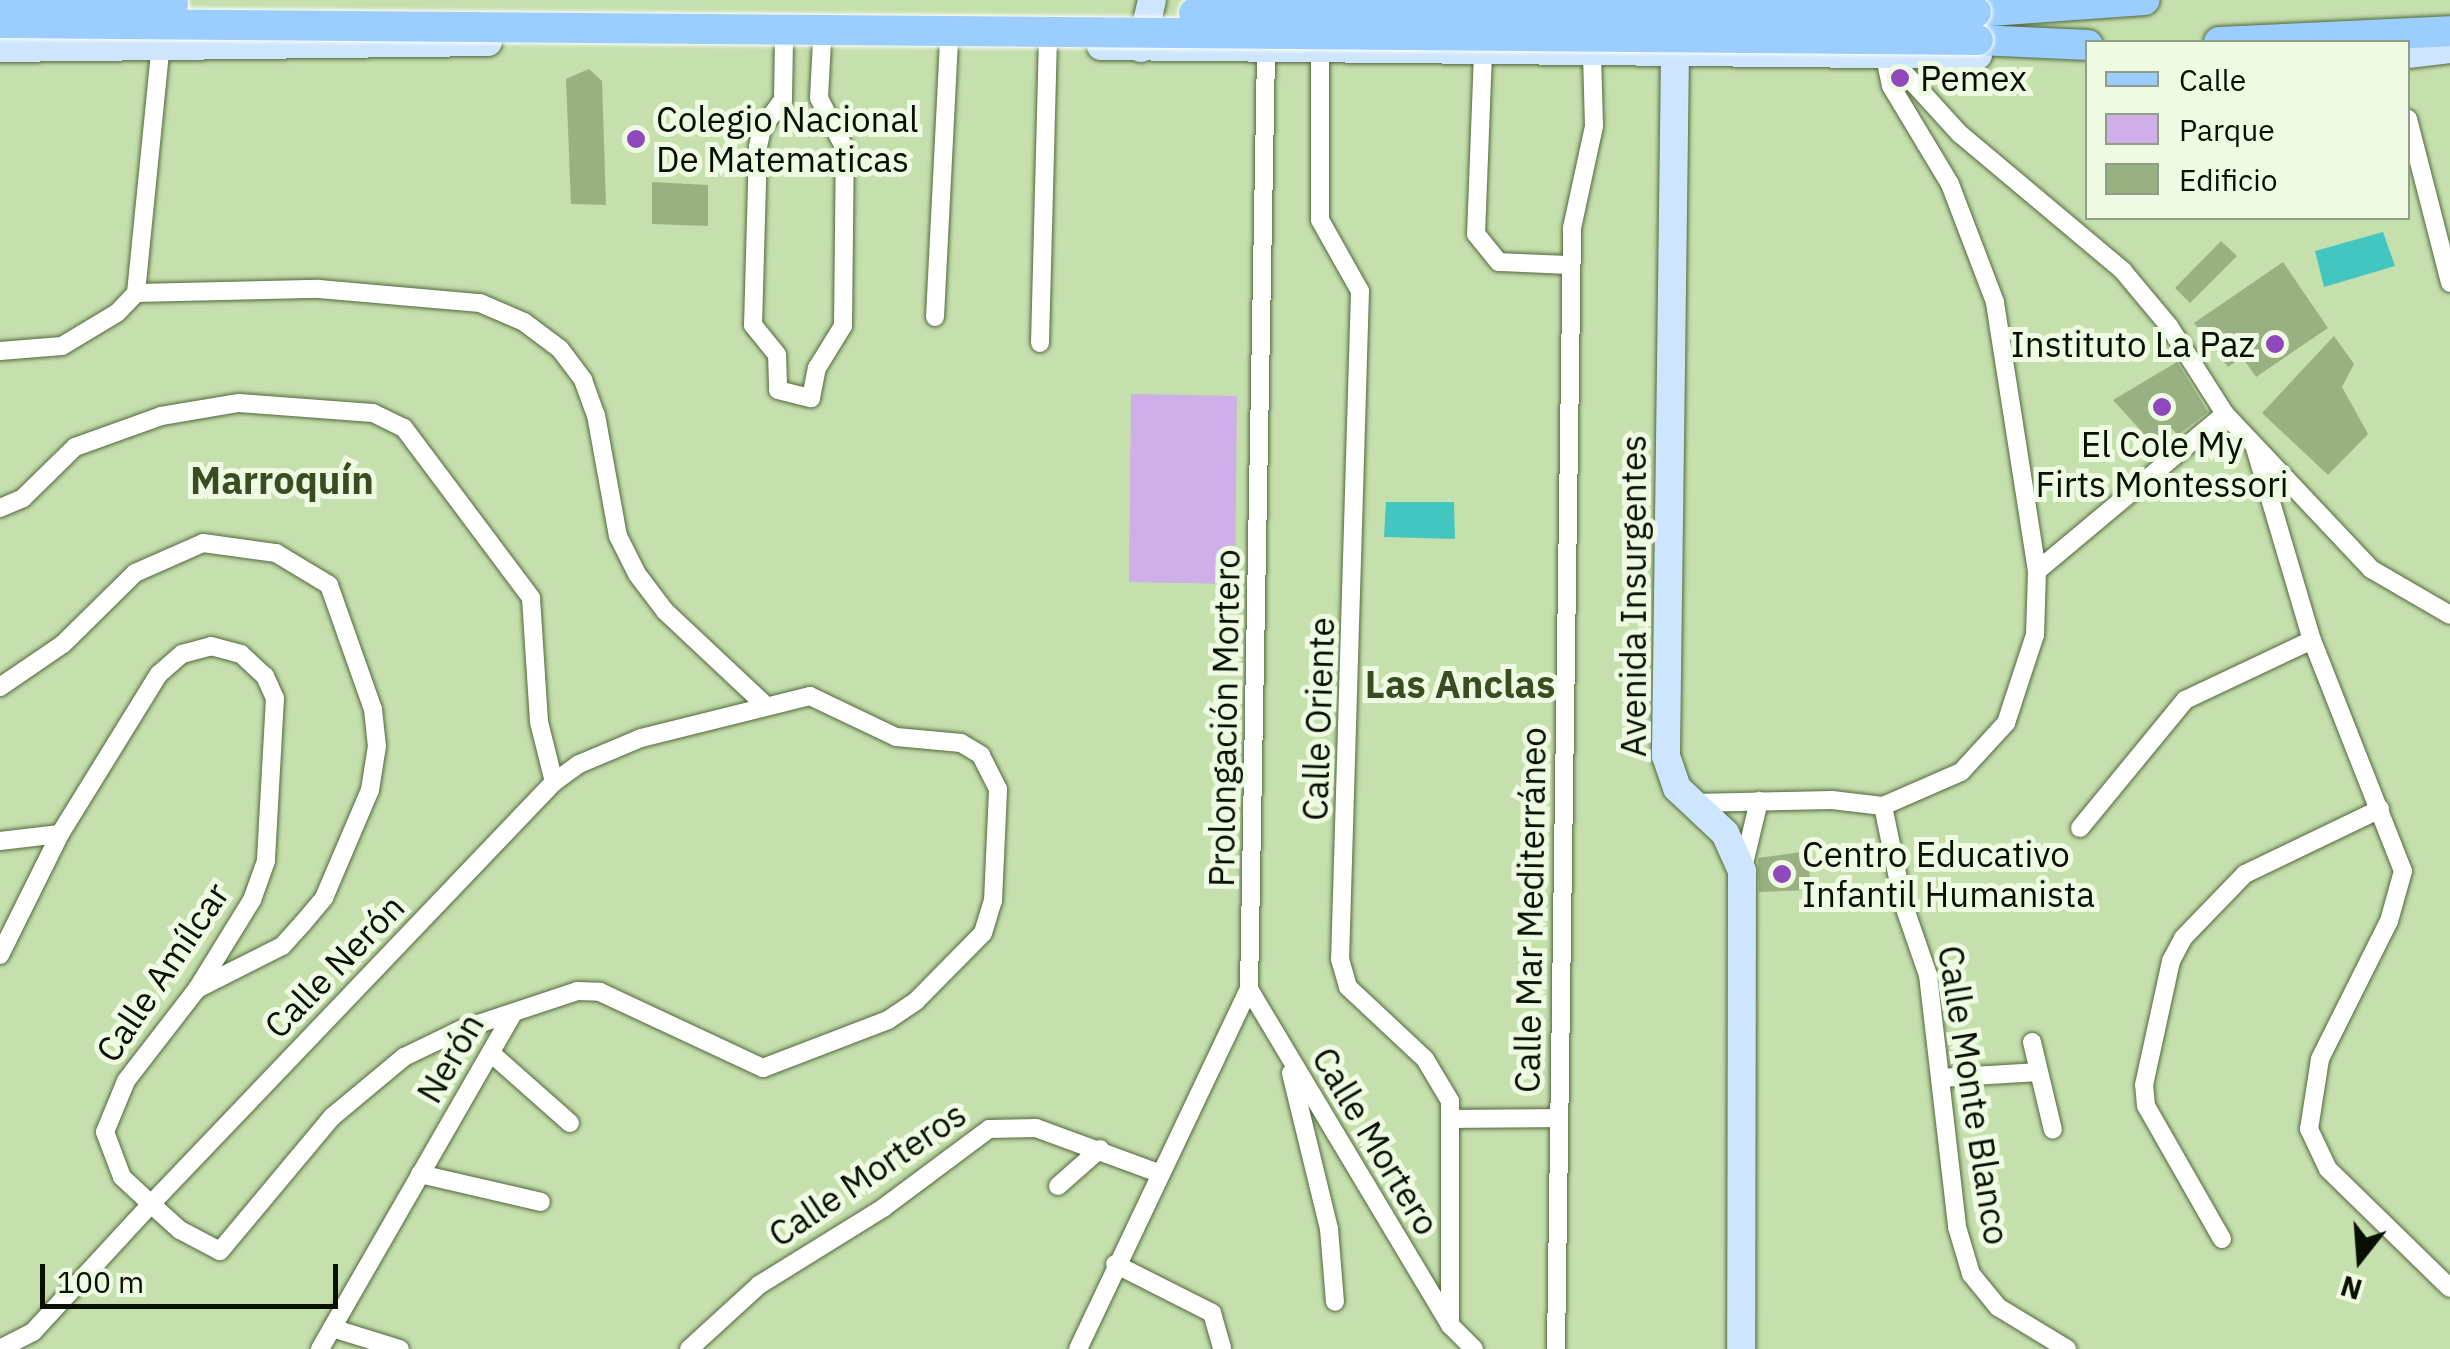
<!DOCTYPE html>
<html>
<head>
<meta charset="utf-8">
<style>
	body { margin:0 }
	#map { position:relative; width:2450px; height:1349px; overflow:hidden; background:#c5dfad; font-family:"IBM Plex Sans",sans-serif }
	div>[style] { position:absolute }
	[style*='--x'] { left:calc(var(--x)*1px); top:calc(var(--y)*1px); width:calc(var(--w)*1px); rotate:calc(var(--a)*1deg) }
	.green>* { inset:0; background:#ceafe7 }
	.water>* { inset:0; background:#43c6bf }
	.building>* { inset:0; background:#99b182 }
	.roads { filter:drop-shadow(0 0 2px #52683c) drop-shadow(0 0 2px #52683c) }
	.street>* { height:18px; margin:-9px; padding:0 9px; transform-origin:9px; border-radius:9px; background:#fff }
	.secondary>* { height:28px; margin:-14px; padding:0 14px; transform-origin:14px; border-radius:14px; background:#cde6fe }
	.primary>* { height:30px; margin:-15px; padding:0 15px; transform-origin:15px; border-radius:15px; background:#9bcdfe }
	.bridges { filter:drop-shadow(0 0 2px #fff) drop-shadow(0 0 2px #fff) }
	.primary-bridge>* { height:30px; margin:-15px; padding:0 15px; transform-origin:15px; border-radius:15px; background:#9bcdfe }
	.dots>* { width:28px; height:28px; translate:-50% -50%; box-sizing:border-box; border:5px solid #eefbe2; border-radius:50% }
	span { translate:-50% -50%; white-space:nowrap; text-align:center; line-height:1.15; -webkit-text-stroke:10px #eefbe2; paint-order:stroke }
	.poi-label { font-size:35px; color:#081002 }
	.left { translate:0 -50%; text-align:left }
	.right { translate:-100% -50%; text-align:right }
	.street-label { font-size:35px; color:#081002 }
	.neighbourhood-label { font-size:38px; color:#394d22; font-weight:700 }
	.legend { position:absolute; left:2085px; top:40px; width:325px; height:180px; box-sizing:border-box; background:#eefbe2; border:2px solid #929d88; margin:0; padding:12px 18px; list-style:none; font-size:30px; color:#081002 }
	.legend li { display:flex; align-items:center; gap:20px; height:50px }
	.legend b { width:50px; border:2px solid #929d88 }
	.north { position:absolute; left:2310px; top:1209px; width:100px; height:100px; -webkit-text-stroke:8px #eefbe2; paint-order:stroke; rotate:197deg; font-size:28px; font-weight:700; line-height:40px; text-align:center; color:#081002 }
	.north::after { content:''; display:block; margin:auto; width:35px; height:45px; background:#081002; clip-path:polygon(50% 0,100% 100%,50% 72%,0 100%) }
	.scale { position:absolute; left:40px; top:1264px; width:298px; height:45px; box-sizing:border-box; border:5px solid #081002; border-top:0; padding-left:12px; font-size:30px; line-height:35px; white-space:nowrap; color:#081002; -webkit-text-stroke:8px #eefbe2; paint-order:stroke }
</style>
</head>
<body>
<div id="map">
	<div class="green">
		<div style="clip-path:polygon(1131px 394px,1237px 396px,1235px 584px,1129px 582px)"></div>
	</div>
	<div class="water">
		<div style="clip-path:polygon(2383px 232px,2395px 266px,2324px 287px,2315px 251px)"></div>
		<div style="clip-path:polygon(1386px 502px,1454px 502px,1455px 539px,1384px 537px)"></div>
	</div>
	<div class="building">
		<div style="clip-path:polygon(589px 69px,602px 81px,606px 205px,571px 204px,566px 79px)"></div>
		<div style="clip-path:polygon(652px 182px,708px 185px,708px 226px,652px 224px)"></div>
		<div style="clip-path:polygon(2221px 241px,2237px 256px,2190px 303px,2175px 288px)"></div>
		<div style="clip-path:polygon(2283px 262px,2328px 328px,2256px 377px,2242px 357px,2228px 367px,2194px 323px)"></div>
		<div style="clip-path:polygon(2334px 336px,2354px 364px,2342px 387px,2368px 434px,2328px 475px,2262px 413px)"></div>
		<div style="clip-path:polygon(2177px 362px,2208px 412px,2178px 435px,2170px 427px,2152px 443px,2113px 400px)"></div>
		<div style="clip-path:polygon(1809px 851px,1810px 890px,1759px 892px,1758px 858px)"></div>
	</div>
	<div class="roads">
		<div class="street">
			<div style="--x:784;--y:41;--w:59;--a:91"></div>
			<div style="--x:783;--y:100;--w:35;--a:127"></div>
			<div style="--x:762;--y:128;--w:19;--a:102"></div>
			<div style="--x:758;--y:147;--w:178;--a:91.6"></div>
			<div style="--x:753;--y:325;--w:38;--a:51"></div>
			<div style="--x:777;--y:355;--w:35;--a:88"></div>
			<div style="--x:778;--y:390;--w:34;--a:14"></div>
			<div style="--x:811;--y:398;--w:31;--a:-79"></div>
			<div style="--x:817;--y:368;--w:49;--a:-58.2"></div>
			<div style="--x:843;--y:326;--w:177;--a:-89.4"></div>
			<div style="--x:845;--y:149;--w:57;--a:-117"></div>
			<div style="--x:819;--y:98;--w:57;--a:-87"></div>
			<div style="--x:1320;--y:51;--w:169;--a:90"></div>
			<div style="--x:1320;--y:220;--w:81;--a:60.6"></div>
			<div style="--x:1360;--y:291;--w:668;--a:91.71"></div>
			<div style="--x:1340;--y:959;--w:29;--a:74"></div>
			<div style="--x:1348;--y:987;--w:105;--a:43.1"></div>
			<div style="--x:1425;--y:1059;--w:49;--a:59.2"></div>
			<div style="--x:1450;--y:1101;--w:224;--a:90"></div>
			<div style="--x:1483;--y:53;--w:181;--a:92.2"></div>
			<div style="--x:1476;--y:234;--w:36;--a:51"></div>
			<div style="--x:1499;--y:262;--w:72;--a:2.4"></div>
			<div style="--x:1888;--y:55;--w:107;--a:47.7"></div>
			<div style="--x:1960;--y:134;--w:213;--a:40"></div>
			<div style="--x:2123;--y:271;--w:72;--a:50.1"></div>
			<div style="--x:2169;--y:326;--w:104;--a:57.5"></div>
			<div style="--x:2225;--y:414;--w:213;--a:46.7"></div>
			<div style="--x:2371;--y:569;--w:91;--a:30.2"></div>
			<div style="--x:2408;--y:119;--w:169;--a:75.6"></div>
			<div style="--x:136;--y:293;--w:183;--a:-1.3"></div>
			<div style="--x:319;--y:289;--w:162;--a:5"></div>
			<div style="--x:480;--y:303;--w:48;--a:23.4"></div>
			<div style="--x:524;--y:322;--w:45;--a:36.9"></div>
			<div style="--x:560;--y:349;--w:39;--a:53"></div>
			<div style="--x:583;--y:380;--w:37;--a:70"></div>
			<div style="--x:596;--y:415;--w:123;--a:79.7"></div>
			<div style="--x:618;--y:536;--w:42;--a:63.4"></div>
			<div style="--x:637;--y:574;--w:46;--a:52.9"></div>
			<div style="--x:665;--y:611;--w:134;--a:43.2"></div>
			<div style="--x:136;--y:293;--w:252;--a:-84.3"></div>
			<div style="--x:935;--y:317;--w:274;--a:-87.1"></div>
			<div style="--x:1040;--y:343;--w:299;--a:-88.5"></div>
			<div style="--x:0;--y:351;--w:62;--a:-4.6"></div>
			<div style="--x:62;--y:346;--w:64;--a:-31"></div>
			<div style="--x:117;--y:313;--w:28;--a:-46"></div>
			<div style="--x:2255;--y:448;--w:200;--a:73.5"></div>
			<div style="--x:2312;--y:640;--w:248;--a:68.5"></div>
			<div style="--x:2403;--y:871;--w:52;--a:105.6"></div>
			<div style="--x:2389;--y:921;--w:154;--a:116.6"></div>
			<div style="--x:2320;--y:1059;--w:71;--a:98.9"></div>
			<div style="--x:2309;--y:1129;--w:44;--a:64.6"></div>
			<div style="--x:2328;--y:1169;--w:170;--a:44.3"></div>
			<div style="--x:0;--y:508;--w:25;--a:-23"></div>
			<div style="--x:23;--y:498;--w:73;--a:-44.4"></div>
			<div style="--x:75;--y:447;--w:91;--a:-19.8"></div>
			<div style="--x:161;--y:416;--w:79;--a:-9.5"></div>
			<div style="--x:239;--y:403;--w:134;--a:4.3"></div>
			<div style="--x:373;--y:413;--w:34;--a:26"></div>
			<div style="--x:404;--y:428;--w:212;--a:53.2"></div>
			<div style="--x:531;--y:598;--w:124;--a:86.3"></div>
			<div style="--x:539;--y:722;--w:62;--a:76"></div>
			<div style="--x:2037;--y:571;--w:245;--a:-39.9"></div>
			<div style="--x:0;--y:687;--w:76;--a:-34.3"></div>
			<div style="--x:63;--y:644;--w:101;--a:-44.6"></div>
			<div style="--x:135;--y:573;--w:74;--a:-23.8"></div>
			<div style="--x:203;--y:543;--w:74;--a:7.8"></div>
			<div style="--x:276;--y:553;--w:62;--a:31.1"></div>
			<div style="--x:329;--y:585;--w:132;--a:70.5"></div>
			<div style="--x:373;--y:709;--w:37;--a:84"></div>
			<div style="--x:377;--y:746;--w:45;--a:99"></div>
			<div style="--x:370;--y:790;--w:117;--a:113.1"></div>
			<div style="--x:324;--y:898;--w:33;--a:130"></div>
			<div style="--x:303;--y:923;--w:31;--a:132"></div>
			<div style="--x:282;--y:946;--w:95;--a:153.2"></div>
			<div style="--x:1692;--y:803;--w:140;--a:-1.2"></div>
			<div style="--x:1832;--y:800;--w:51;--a:6.7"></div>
			<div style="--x:1883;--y:806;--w:85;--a:-23.6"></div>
			<div style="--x:1961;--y:772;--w:67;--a:-47.4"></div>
			<div style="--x:2006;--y:723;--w:93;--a:-71.8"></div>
			<div style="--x:2035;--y:635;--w:64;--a:-88.2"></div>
			<div style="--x:2037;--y:571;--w:272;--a:-98.9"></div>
			<div style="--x:1995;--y:302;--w:126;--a:-110.9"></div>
			<div style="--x:1950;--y:184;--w:114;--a:-121"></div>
			<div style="--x:1891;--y:86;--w:39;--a:-102"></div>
			<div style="--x:1883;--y:806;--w:99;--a:78.3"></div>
			<div style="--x:1903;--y:903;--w:76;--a:70.9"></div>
			<div style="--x:1928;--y:975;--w:254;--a:83.4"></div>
			<div style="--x:1957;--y:1227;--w:49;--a:73.4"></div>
			<div style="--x:1971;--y:1274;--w:43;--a:50.7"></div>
			<div style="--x:1998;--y:1307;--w:81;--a:31.3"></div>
			<div style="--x:2080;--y:828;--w:166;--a:-50.6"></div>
			<div style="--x:2185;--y:700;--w:140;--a:-25.3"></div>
			<div style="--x:0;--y:841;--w:60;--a:-6.7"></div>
			<div style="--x:1743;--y:868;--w:69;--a:-76.6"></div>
			<div style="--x:0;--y:955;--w:135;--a:-63.6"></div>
			<div style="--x:60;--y:834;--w:188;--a:-58.3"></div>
			<div style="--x:159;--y:674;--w:30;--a:-41"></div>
			<div style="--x:182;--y:654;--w:30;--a:-15"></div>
			<div style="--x:211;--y:646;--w:31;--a:15"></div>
			<div style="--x:241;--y:654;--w:33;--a:43"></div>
			<div style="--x:265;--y:676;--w:24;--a:66"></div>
			<div style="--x:275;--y:698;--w:163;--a:93.2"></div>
			<div style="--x:266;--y:861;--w:41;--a:109.7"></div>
			<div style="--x:252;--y:900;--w:105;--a:121.7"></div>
			<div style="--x:197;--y:989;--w:116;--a:127.7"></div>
			<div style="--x:126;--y:1081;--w:55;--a:112.4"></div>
			<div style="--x:105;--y:1132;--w:48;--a:69.3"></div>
			<div style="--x:122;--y:1177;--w:40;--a:43"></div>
			<div style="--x:151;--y:1204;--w:39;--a:42"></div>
			<div style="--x:180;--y:1230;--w:45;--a:27.7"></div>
			<div style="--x:220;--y:1251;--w:175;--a:-50.1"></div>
			<div style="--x:332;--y:1117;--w:94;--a:-39.8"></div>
			<div style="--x:404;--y:1057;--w:62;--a:-25.7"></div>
			<div style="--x:460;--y:1030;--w:123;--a:-18.4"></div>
			<div style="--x:577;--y:991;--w:23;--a:2"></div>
			<div style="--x:600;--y:992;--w:180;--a:25"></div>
			<div style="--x:763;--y:1068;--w:134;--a:-21"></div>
			<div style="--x:888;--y:1020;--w:34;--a:-34"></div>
			<div style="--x:916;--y:1001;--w:95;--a:-45.4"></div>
			<div style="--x:983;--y:933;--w:34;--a:-73"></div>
			<div style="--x:993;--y:901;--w:112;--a:-87.4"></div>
			<div style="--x:998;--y:789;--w:38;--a:-117"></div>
			<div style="--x:981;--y:755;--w:23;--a:-149"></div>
			<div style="--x:961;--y:743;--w:65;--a:-174.7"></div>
			<div style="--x:896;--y:737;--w:95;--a:-154.5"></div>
			<div style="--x:810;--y:696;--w:174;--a:166"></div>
			<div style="--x:641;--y:738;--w:67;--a:157.2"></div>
			<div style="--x:579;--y:764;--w:31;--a:144"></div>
			<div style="--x:554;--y:782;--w:584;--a:133.68"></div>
			<div style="--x:151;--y:1204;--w:174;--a:132.7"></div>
			<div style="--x:33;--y:1332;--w:37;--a:153"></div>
			<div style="--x:1249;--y:989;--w:392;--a:59.1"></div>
			<div style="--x:1450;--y:1325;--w:34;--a:45"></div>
			<div style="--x:2032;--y:1042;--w:90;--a:76.6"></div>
			<div style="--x:492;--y:1054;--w:104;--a:41.5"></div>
			<div style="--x:1291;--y:1073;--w:161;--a:76.3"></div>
			<div style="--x:1329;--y:1229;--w:73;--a:85.3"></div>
			<div style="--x:1940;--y:1078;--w:99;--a:-3.5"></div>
			<div style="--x:1453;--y:1119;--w:105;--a:-0.5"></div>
			<div style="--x:420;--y:1174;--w:124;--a:13"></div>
			<div style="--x:1058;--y:1186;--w:56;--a:-41.4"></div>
			<div style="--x:2222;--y:1239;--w:153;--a:-119.7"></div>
			<div style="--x:2146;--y:1106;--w:21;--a:-95"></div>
			<div style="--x:2144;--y:1085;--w:127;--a:-77.7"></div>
			<div style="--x:2171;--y:961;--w:26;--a:-62"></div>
			<div style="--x:2183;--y:938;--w:89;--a:-45.9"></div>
			<div style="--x:2245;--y:874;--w:150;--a:-25.7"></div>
			<div style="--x:1115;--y:1264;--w:109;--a:26.8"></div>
			<div style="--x:1212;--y:1313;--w:37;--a:74"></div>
			<div style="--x:332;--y:1328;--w:71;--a:17.2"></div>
			<div style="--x:320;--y:1349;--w:387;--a:-60.1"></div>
			<div style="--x:689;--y:1349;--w:95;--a:-42.4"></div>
			<div style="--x:759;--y:1285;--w:146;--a:-31.8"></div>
			<div style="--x:883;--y:1208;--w:132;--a:-36.7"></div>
			<div style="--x:989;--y:1129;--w:47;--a:-1.2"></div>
			<div style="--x:1036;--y:1128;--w:133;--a:20.2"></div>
			<div style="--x:1078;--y:1349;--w:399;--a:-64.6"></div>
			<div style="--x:1249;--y:989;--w:939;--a:-88.96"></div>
			<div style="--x:1556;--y:1349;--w:1121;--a:-89.18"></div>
			<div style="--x:1572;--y:228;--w:104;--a:-77.8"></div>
			<div style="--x:1594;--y:126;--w:71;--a:-91.6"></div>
		</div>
		<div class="secondary">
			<div style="--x:1101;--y:46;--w:877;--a:0.59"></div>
			<div style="--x:0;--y:48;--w:488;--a:-0.7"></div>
			<div style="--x:1141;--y:48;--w:49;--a:-77.1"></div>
			<div style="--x:2408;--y:54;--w:42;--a:-6.8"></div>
			<div style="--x:1675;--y:55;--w:701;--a:90.74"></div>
			<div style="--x:1666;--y:756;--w:34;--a:71"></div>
			<div style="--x:1677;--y:788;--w:66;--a:43.2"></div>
			<div style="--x:1725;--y:833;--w:42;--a:65.9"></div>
			<div style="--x:1742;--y:871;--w:478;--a:90.1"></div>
		</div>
		<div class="primary">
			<div style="--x:1976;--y:12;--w:169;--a:-4.1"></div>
			<div style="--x:1978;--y:40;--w:110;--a:2.6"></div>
			<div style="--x:2219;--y:42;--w:231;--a:-2.7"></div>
		</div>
	</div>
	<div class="bridges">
		<div class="primary-bridge">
			<div style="--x:0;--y:2;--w:173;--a:0.7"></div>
			<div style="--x:1194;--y:13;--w:782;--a:-0.07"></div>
			<div style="--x:0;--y:23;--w:1978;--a:0.49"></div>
		</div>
	</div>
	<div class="dots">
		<div style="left:1900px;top:78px;background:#9049bc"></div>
		<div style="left:636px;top:139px;background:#9049bc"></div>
		<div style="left:2275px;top:344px;background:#9049bc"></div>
		<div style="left:2162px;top:407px;background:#9049bc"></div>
		<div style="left:1782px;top:874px;background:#9049bc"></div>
	</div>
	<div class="poi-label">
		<span class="left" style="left:1920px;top:78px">Pemex</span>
		<span class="left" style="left:656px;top:139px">Colegio Nacional<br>De Matematicas</span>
		<span class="right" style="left:2255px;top:344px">Instituto La Paz</span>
		<span style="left:2162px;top:464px">El Cole My<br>Firts Montessori</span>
		<span class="left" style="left:1802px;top:874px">Centro Educativo<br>Infantil Humanista</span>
	</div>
	<div class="street-label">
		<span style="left:1633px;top:596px;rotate:-90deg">Avenida Insurgentes</span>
		<span style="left:1224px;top:718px;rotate:-89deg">Prolongación Mortero</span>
		<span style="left:1318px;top:719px;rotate:-88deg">Calle Oriente</span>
		<span style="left:1530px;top:910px;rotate:-89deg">Calle Mar Mediterráneo</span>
		<span style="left:334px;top:966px;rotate:-46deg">Calle Nerón</span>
		<span style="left:162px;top:972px;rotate:-56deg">Calle Amílcar</span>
		<span style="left:450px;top:1058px;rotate:-60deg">Nerón</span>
		<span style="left:1974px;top:1095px;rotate:81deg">Calle Monte Blanco</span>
		<span style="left:1376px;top:1141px;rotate:59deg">Calle Mortero</span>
		<span style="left:867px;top:1174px;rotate:-34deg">Calle Morteros</span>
	</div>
	<div class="neighbourhood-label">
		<span style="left:282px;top:480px">Marroquín</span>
		<span style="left:1460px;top:684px">Las Anclas</span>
	</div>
	<ul class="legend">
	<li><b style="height:12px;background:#9bcdfe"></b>Calle</li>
	<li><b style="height:28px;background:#ceafe7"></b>Parque</li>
	<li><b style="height:28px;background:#99b182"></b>Edificio</li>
	</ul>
	<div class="north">N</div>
	<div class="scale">100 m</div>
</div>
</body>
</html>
